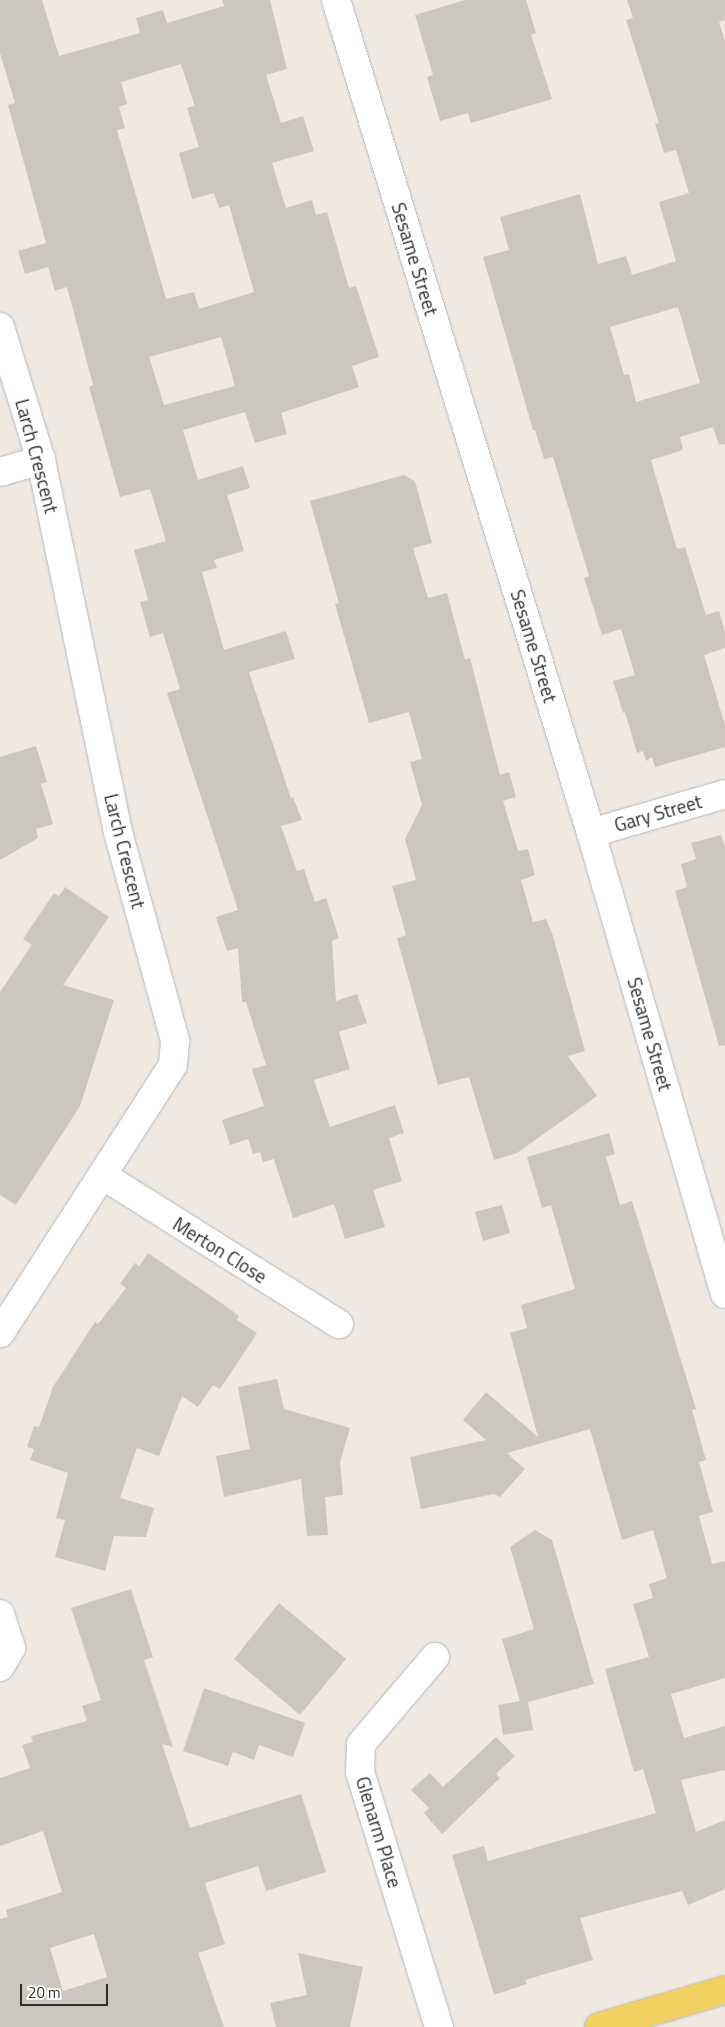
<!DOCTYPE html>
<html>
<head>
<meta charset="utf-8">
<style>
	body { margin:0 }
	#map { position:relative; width:725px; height:2027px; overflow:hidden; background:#efe9e1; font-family:"Titillium Web",sans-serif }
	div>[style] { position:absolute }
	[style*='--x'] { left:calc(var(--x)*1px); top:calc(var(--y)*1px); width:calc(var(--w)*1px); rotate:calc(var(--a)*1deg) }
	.building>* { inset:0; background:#cbc7bf }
	.roads { filter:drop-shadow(0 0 1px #b4b7c1) drop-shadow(0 0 1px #b4b7c1) }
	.minor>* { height:28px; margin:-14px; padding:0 14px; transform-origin:14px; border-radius:14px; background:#fff }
	.major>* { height:28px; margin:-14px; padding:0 14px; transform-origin:14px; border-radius:14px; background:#f2d163 }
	span { translate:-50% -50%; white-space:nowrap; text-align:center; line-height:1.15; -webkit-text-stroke:4.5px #fff; paint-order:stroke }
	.street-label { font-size:19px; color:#2e2e2e }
	.scale { position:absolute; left:20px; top:1984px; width:88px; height:22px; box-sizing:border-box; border:2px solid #2e2e2e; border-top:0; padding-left:6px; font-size:15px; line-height:18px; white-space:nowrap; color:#2e2e2e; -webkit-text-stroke:4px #fff; paint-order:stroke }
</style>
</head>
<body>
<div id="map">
	<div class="building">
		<div style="clip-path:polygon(evenodd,0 0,42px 0,59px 56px,140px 33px,136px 18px,163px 10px,167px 23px,224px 6px,222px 0,270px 0,287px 69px,266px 75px,281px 123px,303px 116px,314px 151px,272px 163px,286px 208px,312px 200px,316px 215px,327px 212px,349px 288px,356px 286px,379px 357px,352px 366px,359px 387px,281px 413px,287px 434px,255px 443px,245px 412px,183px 430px,198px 480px,243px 466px,250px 488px,227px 495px,244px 551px,214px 560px,217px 568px,202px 572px,224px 650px,286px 631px,295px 659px,249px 672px,291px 798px,293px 797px,302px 820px,281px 826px,297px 871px,304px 869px,315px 902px,326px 898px,339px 938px,332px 941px,336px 1001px,357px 994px,367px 1023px,339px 1032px,350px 1069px,314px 1080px,330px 1127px,395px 1105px,404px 1133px,389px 1138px,402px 1181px,373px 1190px,385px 1227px,345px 1239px,334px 1204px,293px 1218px,274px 1159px,263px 1162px,260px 1152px,253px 1154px,248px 1139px,230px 1145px,222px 1120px,264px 1106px,252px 1069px,266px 1065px,246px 1002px,242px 1002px,238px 948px,227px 951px,216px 917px,238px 910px,167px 693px,180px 689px,163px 633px,150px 637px,140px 602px,148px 600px,134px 550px,166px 541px,150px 489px,120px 497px,89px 387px,93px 385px,67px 287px,55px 291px,48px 267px,25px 274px,18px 251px,46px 243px,8px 105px,15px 103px,0 53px,0 0,181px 64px,195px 106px,187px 108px,199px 147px,179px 153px,192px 199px,214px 193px,219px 208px,229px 205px,254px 292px,199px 309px,194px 292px,166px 299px,117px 130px,125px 128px,119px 107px,127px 104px,121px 82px,181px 64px,0 0,221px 337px,235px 386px,164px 405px,149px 357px,221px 337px)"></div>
		<div style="clip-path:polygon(465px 0,526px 0,536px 33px,531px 35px,552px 99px,471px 123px,468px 113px,440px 121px,427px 77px,433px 75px,415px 15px)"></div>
		<div style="clip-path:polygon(evenodd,627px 0,725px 0,725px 20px,719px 22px,725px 41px,725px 444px,719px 445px,713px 427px,680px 437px,683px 450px,651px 460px,677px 549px,685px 547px,706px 615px,719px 611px,725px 632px,725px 648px,704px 655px,725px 725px,725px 747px,655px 767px,652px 757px,646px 761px,643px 751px,637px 753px,625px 712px,623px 713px,613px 681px,635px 675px,621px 629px,602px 635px,584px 578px,589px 576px,553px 457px,544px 459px,535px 430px,533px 430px,483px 257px,509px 250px,500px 217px,580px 194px,598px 264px,626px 256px,632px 275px,676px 261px,659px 202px,689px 193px,676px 150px,664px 153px,655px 124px,659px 123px,626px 20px,633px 18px,627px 0,678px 307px,700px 383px,636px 402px,629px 374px,624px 375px,610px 327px,678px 307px)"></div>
		<div style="clip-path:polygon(404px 475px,415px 481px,432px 543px,413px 548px,428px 598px,447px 593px,465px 660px,470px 658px,500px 775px,509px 772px,516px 797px,503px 801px,518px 851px,528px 849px,535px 875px,521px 880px,533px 922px,546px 919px,553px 936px,585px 1051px,568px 1056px,597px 1096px,517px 1153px,494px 1160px,469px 1077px,438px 1085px,397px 938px,406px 935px,392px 886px,416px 880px,405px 839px,422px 805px,410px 762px,422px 759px,409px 712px,369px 723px,335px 604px,339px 603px,310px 501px)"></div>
		<div style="clip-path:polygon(36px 746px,47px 782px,41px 784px,53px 824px,36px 829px,38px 838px,0 860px,0 757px)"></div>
		<div style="clip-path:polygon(721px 835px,725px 847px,725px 1045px,719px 1046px,675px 891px,687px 887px,681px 864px,696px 859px,691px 843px)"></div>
		<div style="clip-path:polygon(65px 887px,109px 917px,63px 985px,114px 1000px,80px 1106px,16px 1205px,0 1195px,0 992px,32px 945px,23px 939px,54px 893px,59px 896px)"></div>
		<div style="clip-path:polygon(609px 1133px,615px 1154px,606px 1157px,620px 1205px,632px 1201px,696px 1409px,692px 1410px,706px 1460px,699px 1462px,713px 1512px,699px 1516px,712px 1564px,725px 1561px,725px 1678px,671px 1694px,684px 1738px,725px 1726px,725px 1770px,681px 1780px,696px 1832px,725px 1820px,725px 1889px,688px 1905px,682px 1891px,580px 1918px,593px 1960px,525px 1980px,527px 1984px,494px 1995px,452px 1855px,484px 1846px,488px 1861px,656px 1813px,643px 1769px,634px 1772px,605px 1669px,649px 1657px,633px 1604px,653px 1598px,649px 1584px,667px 1578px,653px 1530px,622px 1540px,590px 1429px,507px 1453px,525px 1469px,500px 1497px,494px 1494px,421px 1509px,410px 1457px,486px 1440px,463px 1420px,486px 1392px,538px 1437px,510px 1333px,527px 1328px,521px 1305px,575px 1289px,551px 1205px,542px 1208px,527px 1157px)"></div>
		<div style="clip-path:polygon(502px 1205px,510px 1233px,483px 1241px,475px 1212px)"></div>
		<div style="clip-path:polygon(148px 1253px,227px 1307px,239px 1316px,237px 1320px,257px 1333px,220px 1389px,213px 1385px,198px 1407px,182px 1396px,159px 1456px,137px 1448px,120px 1498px,154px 1508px,146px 1537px,114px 1536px,105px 1571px,55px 1557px,65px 1520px,56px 1518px,68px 1473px,30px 1460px,34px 1449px,27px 1447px,34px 1426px,39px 1427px,53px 1387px,95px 1322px,98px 1324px,126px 1288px,120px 1284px,135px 1263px,139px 1266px)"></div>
		<div style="clip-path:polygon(277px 1379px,284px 1409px,350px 1428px,340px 1462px,343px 1495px,325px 1497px,328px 1535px,307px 1536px,301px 1479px,224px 1497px,216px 1456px,250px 1449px,238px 1387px)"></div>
		<div style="clip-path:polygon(535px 1530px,552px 1540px,594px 1684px,528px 1702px,533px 1730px,503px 1735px,498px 1705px,520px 1701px,502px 1639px,534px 1629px,510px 1547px)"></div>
		<div style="clip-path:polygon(evenodd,131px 1589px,153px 1657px,144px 1660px,173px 1747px,162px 1744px,190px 1828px,301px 1794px,326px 1872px,266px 1891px,258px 1866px,205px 1883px,225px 1944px,198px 1953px,224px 2027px,0 2027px,0 1919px,8px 1917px,6px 1910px,62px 1892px,43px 1831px,0 1846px,0 1778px,30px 1768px,22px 1745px,33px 1742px,31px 1736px,87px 1721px,82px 1706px,101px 1700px,71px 1608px,131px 1589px,94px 1934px,107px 1977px,63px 1991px,50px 1948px,94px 1934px)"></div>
		<div style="clip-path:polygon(279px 1603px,346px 1659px,300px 1715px,234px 1659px)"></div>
		<div style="clip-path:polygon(204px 1688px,305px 1723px,293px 1757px,259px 1745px,254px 1760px,233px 1752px,228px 1766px,183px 1751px)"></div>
		<div style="clip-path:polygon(496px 1737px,515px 1756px,496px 1774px,500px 1778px,442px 1834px,424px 1813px,429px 1808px,411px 1790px,430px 1773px,443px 1787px)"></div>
		<div style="clip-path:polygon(298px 1953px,363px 1967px,350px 2027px,276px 2027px,270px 2003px,307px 1995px)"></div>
	</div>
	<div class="roads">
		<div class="minor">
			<div style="--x:336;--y:0;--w:871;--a:72.98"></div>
			<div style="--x:591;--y:833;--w:480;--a:73.8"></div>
			<div style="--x:0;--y:327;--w:139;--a:72.9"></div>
			<div style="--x:41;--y:460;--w:380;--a:78.3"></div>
			<div style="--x:118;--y:832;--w:217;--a:74.7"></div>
			<div style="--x:175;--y:1041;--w:24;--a:95"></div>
			<div style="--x:173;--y:1065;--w:319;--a:122.8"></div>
			<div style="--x:0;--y:472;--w:43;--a:-16.3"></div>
			<div style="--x:591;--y:833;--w:140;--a:-16.2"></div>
			<div style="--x:102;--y:1175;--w:280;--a:32.2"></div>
			<div style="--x:0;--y:1614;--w:36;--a:72"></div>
			<div style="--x:11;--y:1648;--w:22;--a:120"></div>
			<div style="--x:435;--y:1657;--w:114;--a:130.4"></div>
			<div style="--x:361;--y:1744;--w:28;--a:92"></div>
			<div style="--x:360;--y:1772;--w:267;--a:72.8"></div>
		</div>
		<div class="major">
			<div style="--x:599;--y:2027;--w:131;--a:-16.4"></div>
		</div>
	</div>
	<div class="street-label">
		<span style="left:415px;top:259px;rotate:73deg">Sesame Street</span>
		<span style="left:37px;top:456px;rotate:75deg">Larch Crescent</span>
		<span style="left:534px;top:646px;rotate:73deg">Sesame Street</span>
		<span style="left:658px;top:813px;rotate:-16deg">Gary Street</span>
		<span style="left:125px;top:851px;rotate:76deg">Larch Crescent</span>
		<span style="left:650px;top:1034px;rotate:74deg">Sesame Street</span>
		<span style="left:220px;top:1250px;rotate:32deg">Merton Close</span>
		<span style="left:379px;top:1832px;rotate:73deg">Glenarm Place</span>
	</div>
	<div class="scale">20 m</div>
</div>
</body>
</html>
